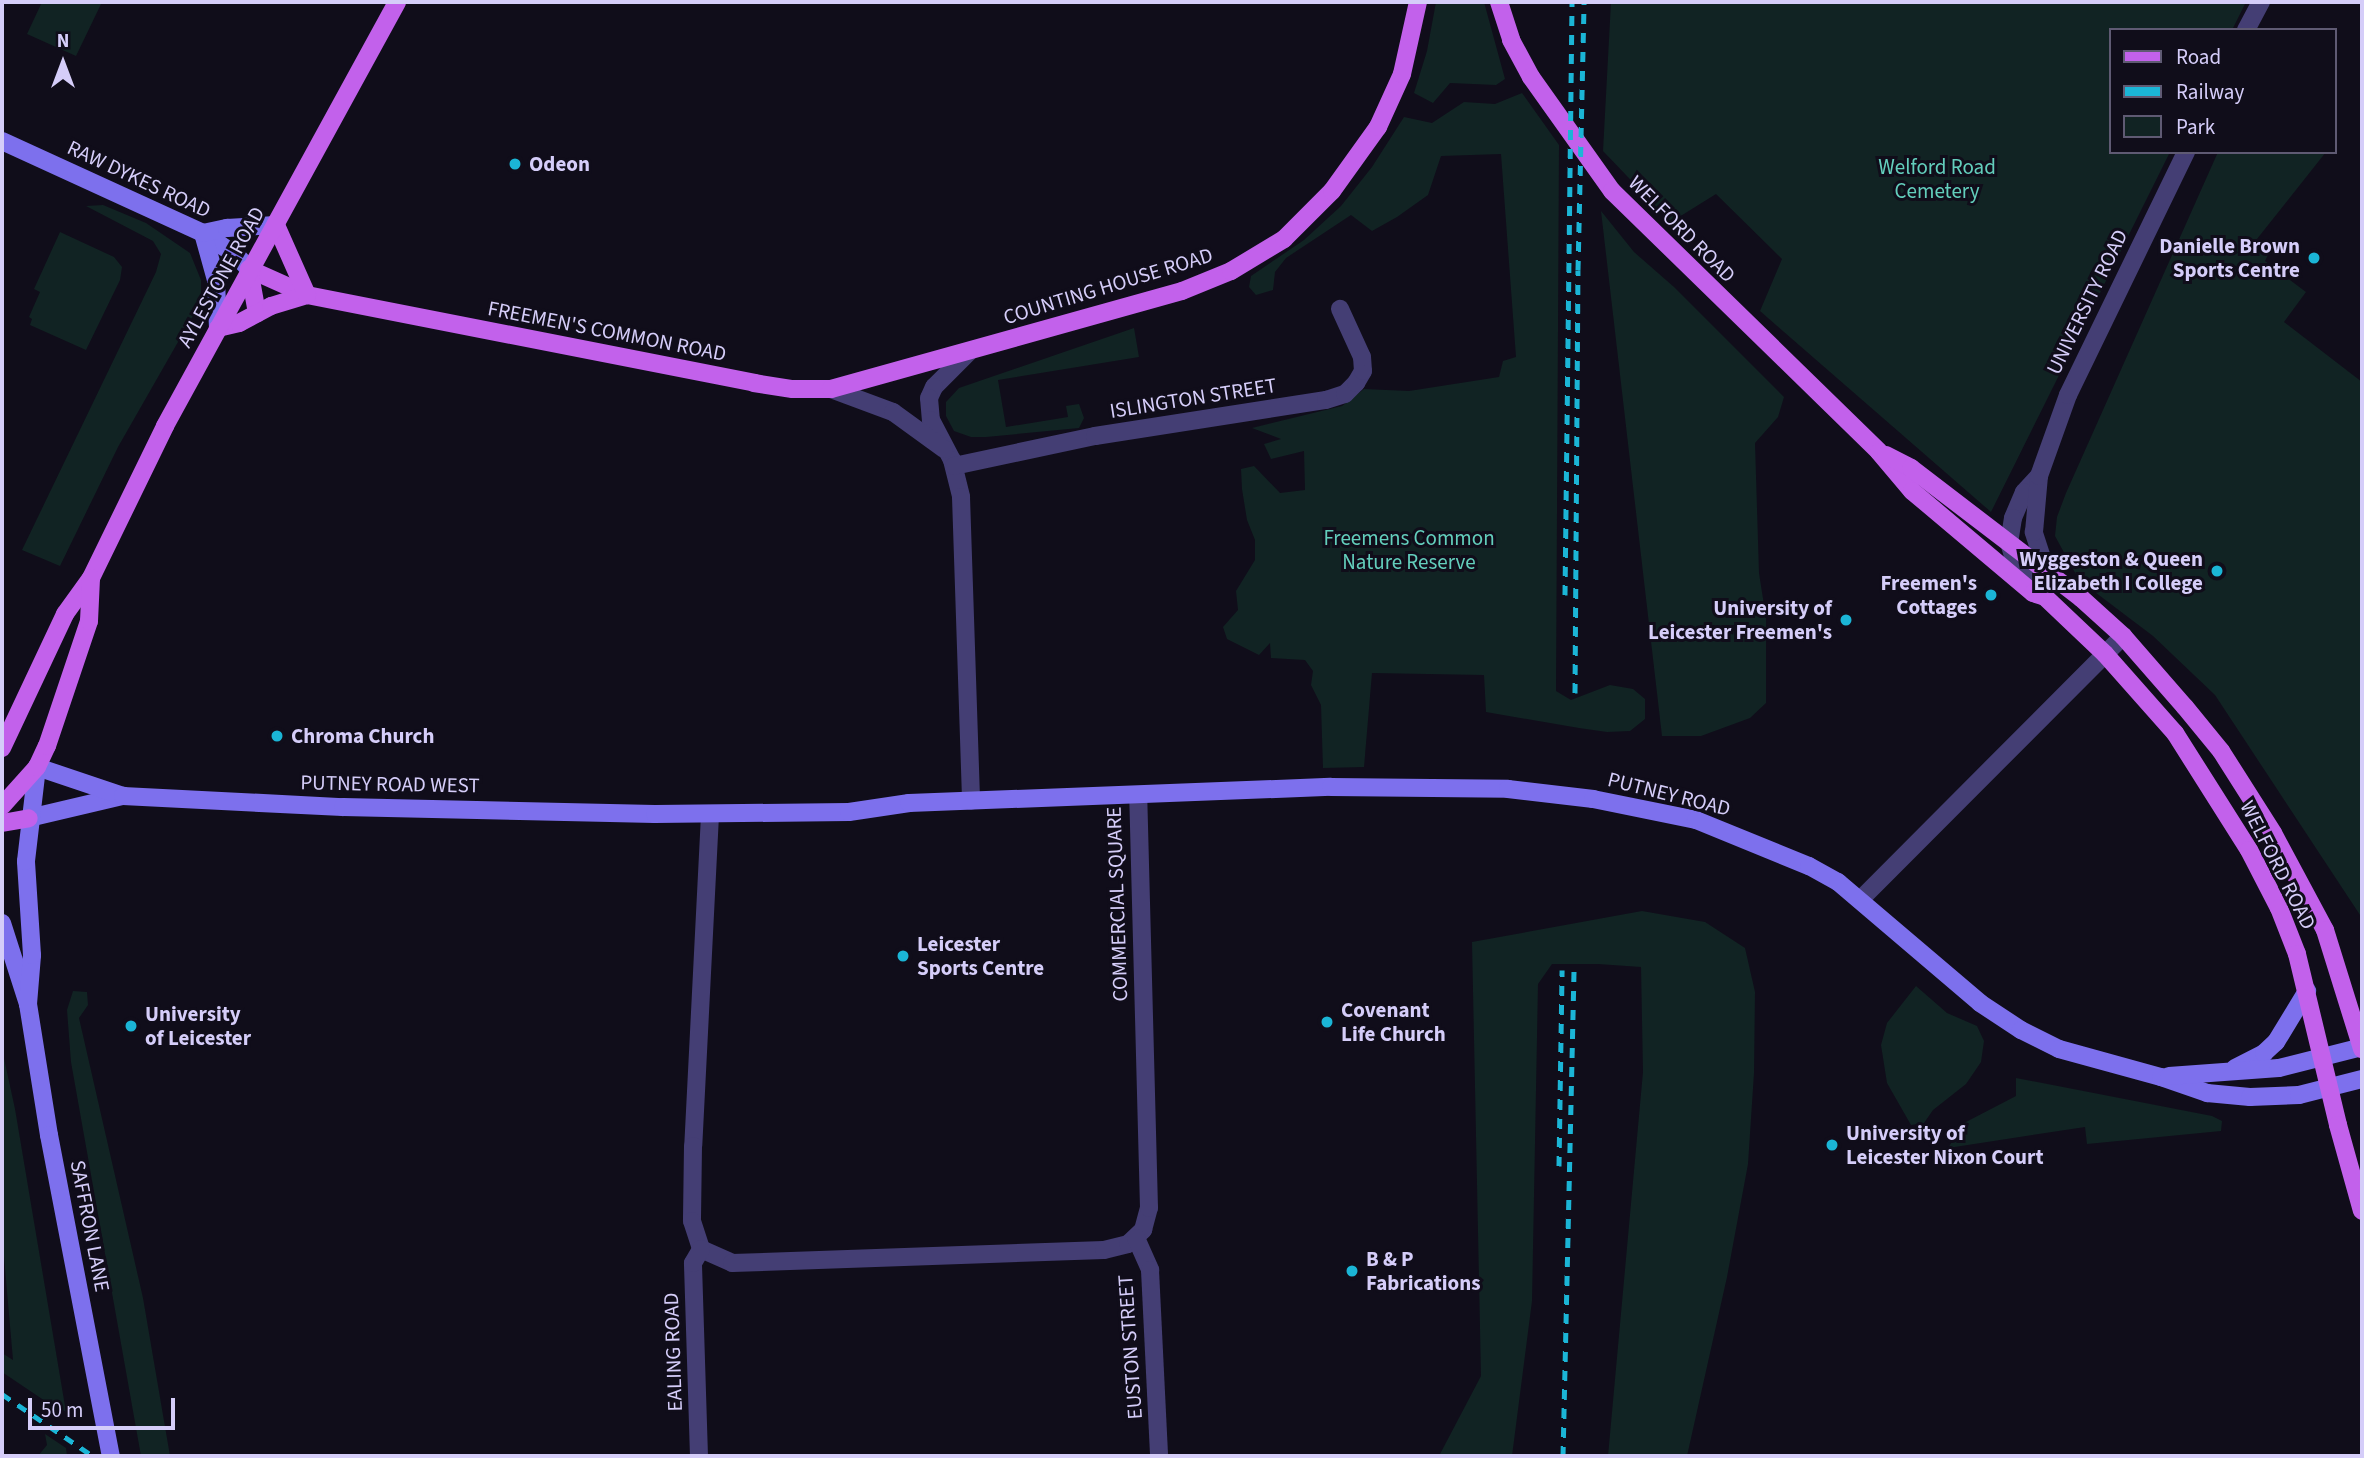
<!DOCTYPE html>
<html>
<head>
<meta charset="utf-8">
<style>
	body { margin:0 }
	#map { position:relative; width:2364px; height:1458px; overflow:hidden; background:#100d1a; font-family:"Source Sans 3",sans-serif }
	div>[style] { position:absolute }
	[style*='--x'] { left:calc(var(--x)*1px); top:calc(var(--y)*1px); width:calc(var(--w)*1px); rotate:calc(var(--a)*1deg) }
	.green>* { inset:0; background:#112323 }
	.street>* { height:18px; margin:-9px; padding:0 9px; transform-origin:9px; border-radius:9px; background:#443e74 }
	.secondary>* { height:18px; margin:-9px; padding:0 9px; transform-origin:9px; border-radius:9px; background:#7d70ed }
	.primary>* { height:18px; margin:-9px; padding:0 9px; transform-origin:9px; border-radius:9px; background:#c261eb }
	.rail>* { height:5px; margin-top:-2.5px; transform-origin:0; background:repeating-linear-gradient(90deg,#1bb5d6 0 10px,transparent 0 19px) }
	.dots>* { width:19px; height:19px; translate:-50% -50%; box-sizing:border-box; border:4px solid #100d1a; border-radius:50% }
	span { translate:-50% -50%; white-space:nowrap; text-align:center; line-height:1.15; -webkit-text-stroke:6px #100d1a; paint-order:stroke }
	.poi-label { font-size:21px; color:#d5cdf9; font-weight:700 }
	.left { translate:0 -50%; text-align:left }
	.right { translate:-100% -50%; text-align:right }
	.park-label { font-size:21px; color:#63cebc }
	.street-label { font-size:21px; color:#d5cdf9 }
	.frame { position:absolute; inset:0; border:4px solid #d5cdf9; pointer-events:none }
	.legend { position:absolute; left:2109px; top:28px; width:228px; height:126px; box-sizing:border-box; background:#100d1a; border:2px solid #5f5a73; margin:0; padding:9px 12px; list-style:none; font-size:21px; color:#d5cdf9 }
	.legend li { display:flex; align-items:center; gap:14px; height:35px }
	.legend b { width:35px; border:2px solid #5f5a73 }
	.north { position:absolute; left:28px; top:28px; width:70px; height:70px; -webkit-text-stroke:5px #100d1a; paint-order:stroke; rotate:0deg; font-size:19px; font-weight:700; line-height:28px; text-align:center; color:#d5cdf9 }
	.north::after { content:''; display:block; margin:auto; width:24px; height:32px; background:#d5cdf9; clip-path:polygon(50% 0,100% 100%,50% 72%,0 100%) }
	.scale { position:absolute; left:28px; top:1398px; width:147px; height:32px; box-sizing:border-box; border:4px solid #d5cdf9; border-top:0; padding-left:9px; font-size:21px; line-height:24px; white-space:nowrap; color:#d5cdf9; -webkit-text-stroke:5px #100d1a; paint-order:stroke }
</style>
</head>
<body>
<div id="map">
	<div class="green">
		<div style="clip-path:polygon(42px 2px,102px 2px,76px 56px,27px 34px)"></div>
		<div style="clip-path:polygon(1436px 2px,1484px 2px,1505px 79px,1496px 85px,1450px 83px,1433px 103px,1414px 93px,1427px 51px)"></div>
		<div style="clip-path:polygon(1611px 2px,2246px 2px,2232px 30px,2110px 30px,2110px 152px,2170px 152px,1991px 512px,1760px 311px,1782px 259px,1716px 194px,1671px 222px,1603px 151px)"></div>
		<div style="clip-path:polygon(1522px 93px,1559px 145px,1556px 691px,1571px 700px,1610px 685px,1633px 689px,1645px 699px,1645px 719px,1630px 731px,1607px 732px,1579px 728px,1486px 712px,1484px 675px,1372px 673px,1364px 767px,1323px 768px,1321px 705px,1311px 685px,1313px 671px,1305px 660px,1271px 658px,1270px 643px,1259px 655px,1227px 639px,1223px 627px,1238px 610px,1236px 591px,1255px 560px,1255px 540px,1247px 520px,1242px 489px,1241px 469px,1254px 466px,1280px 493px,1305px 490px,1304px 451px,1271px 459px,1264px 444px,1281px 439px,1252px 428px,1342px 406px,1364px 389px,1409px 391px,1499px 377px,1503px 361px,1516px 357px,1501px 154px,1441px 156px,1428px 195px,1397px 217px,1372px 231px,1351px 215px,1286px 258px,1275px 272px,1273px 290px,1256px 295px,1249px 287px,1251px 276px,1304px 240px,1341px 206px,1372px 167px,1404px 117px,1432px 123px,1464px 102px,1495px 104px)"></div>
		<div style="clip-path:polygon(2218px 152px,2326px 152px,2253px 244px,2268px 255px,2265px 261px,2306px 292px,2284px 322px,2362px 382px,2362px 918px,2215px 695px,2153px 636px,2079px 580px,2055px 536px,2057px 517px,2066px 493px)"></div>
		<div style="clip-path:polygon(103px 205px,146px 223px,190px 253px,201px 280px,201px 296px,194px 314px,118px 447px,60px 566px,22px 550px,156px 272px,161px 254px,153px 241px,86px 206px)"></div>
		<div style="clip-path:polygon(1601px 211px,1634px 252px,1674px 287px,1784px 397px,1778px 417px,1755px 443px,1759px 573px,1766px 618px,1766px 703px,1750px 718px,1701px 736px,1662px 736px)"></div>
		<div style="clip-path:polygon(60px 232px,114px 257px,122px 267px,120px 280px,86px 350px,30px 325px,32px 319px,29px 317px,40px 292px,34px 289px)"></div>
		<div style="clip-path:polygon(1134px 328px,1139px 357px,998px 380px,1006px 427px,1068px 417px,1066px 406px,1079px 404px,1084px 418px,1079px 428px,986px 437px,971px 437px,954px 431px,946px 416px,946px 402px,959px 388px)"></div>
		<div style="clip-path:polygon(1642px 911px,1705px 922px,1745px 948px,1755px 992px,1754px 1073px,1748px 1164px,1727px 1277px,1687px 1456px,1608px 1456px,1643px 1072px,1641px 967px,1598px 964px,1552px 964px,1538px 984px,1532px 1301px,1512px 1456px,1439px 1456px,1481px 1376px,1472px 942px)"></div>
		<div style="clip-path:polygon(1916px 986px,1947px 1013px,1977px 1026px,1984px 1041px,1981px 1062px,1966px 1084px,1933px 1110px,1924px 1123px,1911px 1125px,1887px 1083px,1881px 1045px,1887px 1023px)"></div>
		<div style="clip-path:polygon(73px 991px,87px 992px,88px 1005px,79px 1018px,143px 1298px,170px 1456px,141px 1456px,71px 1062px,67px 1010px)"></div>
		<div style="clip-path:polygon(2px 1049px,15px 1109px,66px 1412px,57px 1406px,57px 1409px,2px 1372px,2px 1353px,13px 1360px,2px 1234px)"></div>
		<div style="clip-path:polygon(2016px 1078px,2212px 1116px,2222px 1121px,2221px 1131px,2087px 1144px,2085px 1127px,1948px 1148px,1964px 1123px,2016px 1096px)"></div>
		<div style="clip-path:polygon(45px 1434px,66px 1448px,67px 1456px,38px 1456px,47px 1445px)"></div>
	</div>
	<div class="street">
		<div style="--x:2246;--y:30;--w:32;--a:-62"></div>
		<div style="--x:969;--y:352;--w:49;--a:135"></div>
		<div style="--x:934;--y:387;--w:12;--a:114"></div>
		<div style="--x:929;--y:398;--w:22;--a:85"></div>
		<div style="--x:931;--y:420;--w:45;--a:62.3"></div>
		<div style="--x:952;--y:460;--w:38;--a:76"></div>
		<div style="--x:961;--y:497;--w:304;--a:88.1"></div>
		<div style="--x:831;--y:389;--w:66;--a:20.4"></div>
		<div style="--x:893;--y:412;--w:63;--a:36"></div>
		<div style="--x:954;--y:466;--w:144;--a:-12"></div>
		<div style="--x:1095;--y:436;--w:234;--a:-8.9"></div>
		<div style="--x:1326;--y:400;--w:20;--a:-18"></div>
		<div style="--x:1345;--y:394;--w:16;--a:-45"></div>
		<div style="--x:1356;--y:383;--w:14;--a:-60"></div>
		<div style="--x:1363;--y:371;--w:14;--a:-94"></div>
		<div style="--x:1362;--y:357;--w:53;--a:-114.6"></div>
		<div style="--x:2039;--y:476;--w:22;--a:133"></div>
		<div style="--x:2024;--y:492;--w:28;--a:113"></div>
		<div style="--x:2013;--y:518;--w:24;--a:99"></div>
		<div style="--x:2009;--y:542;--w:18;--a:74"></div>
		<div style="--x:2014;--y:559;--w:49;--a:50.8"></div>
		<div style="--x:2046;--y:570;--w:40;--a:-108"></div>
		<div style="--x:2034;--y:532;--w:56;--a:-84.9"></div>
		<div style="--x:2039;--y:476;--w:86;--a:-70.3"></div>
		<div style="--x:2068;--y:395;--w:270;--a:-64.1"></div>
		<div style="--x:710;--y:815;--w:331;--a:92.9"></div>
		<div style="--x:693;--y:1146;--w:75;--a:90.8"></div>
		<div style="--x:692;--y:1221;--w:29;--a:72"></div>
		<div style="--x:701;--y:1249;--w:34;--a:24"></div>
		<div style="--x:732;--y:1263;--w:372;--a:-2"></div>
		<div style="--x:1104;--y:1250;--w:25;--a:-14"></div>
		<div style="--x:1128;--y:1244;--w:21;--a:-43"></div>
		<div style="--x:1143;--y:1230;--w:23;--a:-75"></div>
		<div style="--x:1149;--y:1208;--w:412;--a:-91.5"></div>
		<div style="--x:1860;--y:900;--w:373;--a:-45.1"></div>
		<div style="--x:1136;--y:1238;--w:35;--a:66"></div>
		<div style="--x:1150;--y:1270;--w:186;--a:87.2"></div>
		<div style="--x:699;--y:1456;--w:193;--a:-91.8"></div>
		<div style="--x:693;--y:1263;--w:16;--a:-60"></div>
	</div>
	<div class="secondary">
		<div style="--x:2;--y:141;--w:221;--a:24.6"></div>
		<div style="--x:203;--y:233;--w:40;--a:34"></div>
		<div style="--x:236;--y:255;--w:19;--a:47"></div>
		<div style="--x:218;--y:328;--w:48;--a:-92.4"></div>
		<div style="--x:216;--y:280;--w:49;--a:-105.5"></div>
		<div style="--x:203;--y:233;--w:25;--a:-12"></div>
		<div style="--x:227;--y:228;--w:49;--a:-3.5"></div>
		<div style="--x:29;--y:818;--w:97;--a:-13.2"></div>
		<div style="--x:2;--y:923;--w:85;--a:72.2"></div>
		<div style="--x:28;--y:1004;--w:133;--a:80.9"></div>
		<div style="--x:49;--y:1135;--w:327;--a:79.1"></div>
		<div style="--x:28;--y:1004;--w:49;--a:-85.3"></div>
		<div style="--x:32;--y:955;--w:94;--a:-93.7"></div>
		<div style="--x:26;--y:861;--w:95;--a:-83.3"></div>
		<div style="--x:37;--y:767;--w:91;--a:18.6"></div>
		<div style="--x:123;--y:796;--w:220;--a:2.9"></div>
		<div style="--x:343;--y:807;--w:312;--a:1.3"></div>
		<div style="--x:655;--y:814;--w:194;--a:-0.6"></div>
		<div style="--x:849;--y:812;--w:61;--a:-8.5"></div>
		<div style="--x:909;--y:803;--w:422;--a:-2.2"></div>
		<div style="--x:1331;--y:787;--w:177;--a:0.6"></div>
		<div style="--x:1508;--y:789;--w:86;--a:6.7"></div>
		<div style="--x:1593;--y:799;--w:105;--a:11.5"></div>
		<div style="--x:1696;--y:820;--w:122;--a:22.2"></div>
		<div style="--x:1809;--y:866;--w:33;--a:29"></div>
		<div style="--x:1838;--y:882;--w:187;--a:40.4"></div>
		<div style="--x:1980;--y:1003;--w:49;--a:33.4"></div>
		<div style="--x:2021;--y:1030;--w:42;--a:26.6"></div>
		<div style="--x:2059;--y:1049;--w:106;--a:15.4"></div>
		<div style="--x:2161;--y:1077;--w:49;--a:19.2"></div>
		<div style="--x:2207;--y:1093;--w:43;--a:5.3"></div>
		<div style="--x:2250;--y:1097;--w:49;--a:-2.3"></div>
		<div style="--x:2299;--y:1095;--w:65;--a:-14.3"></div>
		<div style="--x:2235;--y:1068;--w:33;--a:-27"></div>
		<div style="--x:2264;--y:1053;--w:16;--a:-43"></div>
		<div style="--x:2276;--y:1042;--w:60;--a:-58.7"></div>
		<div style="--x:2169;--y:1076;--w:110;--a:-4.2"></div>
		<div style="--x:2279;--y:1068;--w:86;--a:-14.2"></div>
	</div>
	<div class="primary">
		<div style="--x:1499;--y:2;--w:40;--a:72"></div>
		<div style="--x:1511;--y:40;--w:42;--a:61.6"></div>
		<div style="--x:1531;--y:77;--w:140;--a:54.6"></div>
		<div style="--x:1612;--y:191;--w:373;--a:44.3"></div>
		<div style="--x:1879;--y:452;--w:51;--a:49.8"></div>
		<div style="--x:1912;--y:491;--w:158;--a:40.1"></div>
		<div style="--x:2033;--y:593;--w:13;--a:18"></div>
		<div style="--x:2045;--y:597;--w:83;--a:43.5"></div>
		<div style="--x:2105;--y:654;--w:106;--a:48.5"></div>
		<div style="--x:2175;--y:733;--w:138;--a:57.7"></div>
		<div style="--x:2249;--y:850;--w:65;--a:62.7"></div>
		<div style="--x:2279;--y:908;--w:49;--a:68.6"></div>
		<div style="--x:2297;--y:954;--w:176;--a:76.5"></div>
		<div style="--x:2338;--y:1125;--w:89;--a:74.4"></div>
		<div style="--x:249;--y:269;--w:64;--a:24.1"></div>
		<div style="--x:307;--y:295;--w:456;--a:11.1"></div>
		<div style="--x:754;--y:383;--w:39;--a:9"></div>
		<div style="--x:793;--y:389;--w:38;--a:0"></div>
		<div style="--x:831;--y:389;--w:364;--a:-15.6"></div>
		<div style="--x:1182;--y:291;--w:53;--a:-22.2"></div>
		<div style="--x:1231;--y:271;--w:62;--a:-31.1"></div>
		<div style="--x:1284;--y:239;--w:68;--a:-45"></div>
		<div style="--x:1332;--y:191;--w:79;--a:-54.3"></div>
		<div style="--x:1378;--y:127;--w:58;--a:-65.6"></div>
		<div style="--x:1402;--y:74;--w:74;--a:-77.5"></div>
		<div style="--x:249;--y:269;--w:45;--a:79.7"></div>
		<div style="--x:218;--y:328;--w:22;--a:-13"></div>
		<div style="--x:239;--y:323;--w:36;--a:-28"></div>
		<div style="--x:271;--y:306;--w:38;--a:-17"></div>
		<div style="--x:307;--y:295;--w:77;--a:-113.9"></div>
		<div style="--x:1886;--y:455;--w:28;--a:27"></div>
		<div style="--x:1911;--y:468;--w:214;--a:37.4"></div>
		<div style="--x:2081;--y:598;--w:57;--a:42.1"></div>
		<div style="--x:2123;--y:636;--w:94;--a:48.9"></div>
		<div style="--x:2185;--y:707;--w:57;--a:50.7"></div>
		<div style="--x:2221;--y:751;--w:97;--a:57.6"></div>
		<div style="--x:2273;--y:833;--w:110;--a:61.8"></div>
		<div style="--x:2325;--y:930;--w:125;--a:72.7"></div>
		<div style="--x:2;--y:748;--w:148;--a:-64.8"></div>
		<div style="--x:65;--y:614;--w:44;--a:-54.2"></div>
		<div style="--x:91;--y:578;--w:169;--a:-64"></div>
		<div style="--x:165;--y:426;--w:483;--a:-61.3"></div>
		<div style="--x:2;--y:806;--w:52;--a:-48.1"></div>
		<div style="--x:37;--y:767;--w:23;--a:-65"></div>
		<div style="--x:47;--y:746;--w:132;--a:-71.4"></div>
		<div style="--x:89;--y:621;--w:43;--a:-87.3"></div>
		<div style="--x:2;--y:823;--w:27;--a:-10"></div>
	</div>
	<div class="rail">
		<div style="--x:1565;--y:595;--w:593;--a:-89.32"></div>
		<div style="--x:1575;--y:693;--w:423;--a:-89.6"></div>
		<div style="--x:1578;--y:270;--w:268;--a:-88.7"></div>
		<div style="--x:1559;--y:1166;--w:196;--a:-89.1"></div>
		<div style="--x:2;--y:1394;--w:110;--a:34.3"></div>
		<div style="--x:1563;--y:1456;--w:486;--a:-88.7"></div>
	</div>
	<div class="dots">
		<div style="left:515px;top:164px;background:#1bb5d6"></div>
		<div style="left:2314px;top:258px;background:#1bb5d6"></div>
		<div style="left:2217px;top:571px;background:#1bb5d6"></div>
		<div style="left:1991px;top:595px;background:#1bb5d6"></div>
		<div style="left:1846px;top:620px;background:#1bb5d6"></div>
		<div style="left:277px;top:736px;background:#1bb5d6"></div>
		<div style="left:903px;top:956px;background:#1bb5d6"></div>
		<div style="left:1327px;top:1022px;background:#1bb5d6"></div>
		<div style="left:131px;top:1026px;background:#1bb5d6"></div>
		<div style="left:1832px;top:1145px;background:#1bb5d6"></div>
		<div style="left:1352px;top:1271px;background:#1bb5d6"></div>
	</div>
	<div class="poi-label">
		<span class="left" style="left:529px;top:164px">Odeon</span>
		<span class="right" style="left:2300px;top:258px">Danielle Brown<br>Sports Centre</span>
		<span class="right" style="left:2203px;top:571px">Wyggeston &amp; Queen<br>Elizabeth I College</span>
		<span class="right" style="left:1977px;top:595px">Freemen's<br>Cottages</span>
		<span class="right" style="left:1832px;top:620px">University of<br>Leicester Freemen's</span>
		<span class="left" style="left:291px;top:736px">Chroma Church</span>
		<span class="left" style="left:917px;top:956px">Leicester<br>Sports Centre</span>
		<span class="left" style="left:1341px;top:1022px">Covenant<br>Life Church</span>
		<span class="left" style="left:145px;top:1026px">University<br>of Leicester</span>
		<span class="left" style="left:1846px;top:1145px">University of<br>Leicester Nixon Court</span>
		<span class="left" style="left:1366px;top:1271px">B &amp; P<br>Fabrications</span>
	</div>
	<div class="park-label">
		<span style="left:1937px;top:179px">Welford Road<br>Cemetery</span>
		<span style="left:1409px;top:550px">Freemens Common<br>Nature Reserve</span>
	</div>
	<div class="street-label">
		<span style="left:139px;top:179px;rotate:25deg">RAW DYKES ROAD</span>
		<span style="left:1682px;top:229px;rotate:45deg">WELFORD ROAD</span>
		<span style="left:221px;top:277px;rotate:-61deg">AYLESTONE ROAD</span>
		<span style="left:1108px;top:286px;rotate:-17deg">COUNTING HOUSE ROAD</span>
		<span style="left:2087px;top:302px;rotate:-64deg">UNIVERSITY ROAD</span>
		<span style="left:607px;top:331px;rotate:11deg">FREEMEN'S COMMON ROAD</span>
		<span style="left:1193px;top:398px;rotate:-9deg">ISLINGTON STREET</span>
		<span style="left:390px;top:784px;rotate:1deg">PUTNEY ROAD WEST</span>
		<span style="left:1669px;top:794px;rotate:14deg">PUTNEY ROAD</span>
		<span style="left:2278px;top:865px;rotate:63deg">WELFORD ROAD</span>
		<span style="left:1117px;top:904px;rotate:-92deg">COMMERCIAL SQUARE</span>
		<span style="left:90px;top:1226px;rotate:79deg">SAFFRON LANE</span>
		<span style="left:1130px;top:1347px;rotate:-94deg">EUSTON STREET</span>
		<span style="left:673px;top:1352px;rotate:-92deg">EALING ROAD</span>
	</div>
	<div class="frame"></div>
	<ul class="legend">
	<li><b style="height:9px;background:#c261eb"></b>Road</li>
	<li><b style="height:9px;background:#1bb5d6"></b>Railway</li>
	<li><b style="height:19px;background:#112323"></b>Park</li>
	</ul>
	<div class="north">N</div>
	<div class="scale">50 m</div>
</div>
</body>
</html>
